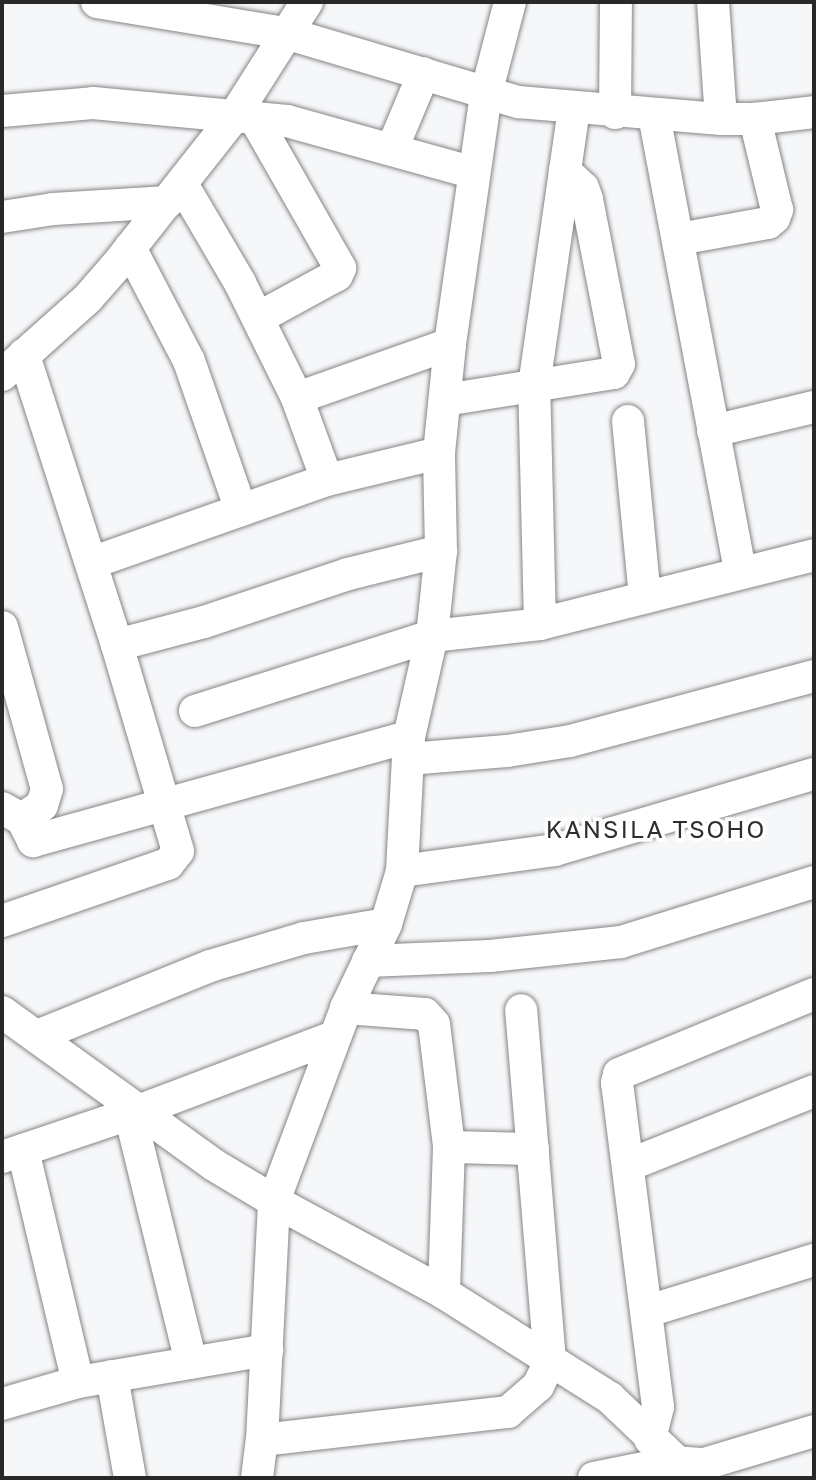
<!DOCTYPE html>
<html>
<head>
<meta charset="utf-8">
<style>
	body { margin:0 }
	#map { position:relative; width:816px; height:1480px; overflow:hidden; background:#f6f7f9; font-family:"Golos Text",sans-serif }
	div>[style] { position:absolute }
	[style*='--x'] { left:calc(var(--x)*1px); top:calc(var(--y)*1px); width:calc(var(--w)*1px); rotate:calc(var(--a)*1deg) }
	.roads { filter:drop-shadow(0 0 2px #858587) drop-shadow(0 0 2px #858587) }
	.street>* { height:32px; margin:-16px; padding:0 16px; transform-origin:16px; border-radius:16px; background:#fff }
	span { translate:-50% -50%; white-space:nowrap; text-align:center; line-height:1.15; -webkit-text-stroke:7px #fff; paint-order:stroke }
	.quarter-label { font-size:24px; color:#2e2e30; letter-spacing:2px }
	.frame { position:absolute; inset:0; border:4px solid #282829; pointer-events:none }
</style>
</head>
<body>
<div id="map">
	<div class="roads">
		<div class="street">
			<div style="--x:97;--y:2;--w:191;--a:9.4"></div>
			<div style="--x:285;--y:33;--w:243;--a:16.5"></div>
			<div style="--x:518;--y:102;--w:204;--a:4.8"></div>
			<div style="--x:721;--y:119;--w:34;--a:0"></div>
			<div style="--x:755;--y:119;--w:59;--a:-6.8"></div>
			<div style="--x:713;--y:2;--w:117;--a:86.1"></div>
			<div style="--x:2;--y:111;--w:91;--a:-5"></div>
			<div style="--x:93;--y:103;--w:195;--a:5.3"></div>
			<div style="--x:287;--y:121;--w:194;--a:15.5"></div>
			<div style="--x:615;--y:113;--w:111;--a:-89.5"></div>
			<div style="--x:654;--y:115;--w:465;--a:79.3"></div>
			<div style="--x:254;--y:117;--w:174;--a:60.3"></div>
			<div style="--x:340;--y:268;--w:8;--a:113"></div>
			<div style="--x:337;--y:275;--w:90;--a:151.4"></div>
			<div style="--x:392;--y:149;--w:82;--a:-67.2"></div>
			<div style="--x:182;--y:184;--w:115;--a:59.6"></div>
			<div style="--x:240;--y:283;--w:128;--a:63.6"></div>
			<div style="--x:297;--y:398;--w:87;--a:69.9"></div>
			<div style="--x:2;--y:217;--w:52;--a:-8.9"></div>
			<div style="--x:53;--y:209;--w:115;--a:-3.5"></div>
			<div style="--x:679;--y:239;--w:90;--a:-10.2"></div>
			<div style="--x:768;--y:223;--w:8;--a:-40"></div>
			<div style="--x:774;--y:218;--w:9;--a:-69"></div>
			<div style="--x:777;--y:210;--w:94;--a:-103.6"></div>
			<div style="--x:130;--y:248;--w:127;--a:62.4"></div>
			<div style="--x:189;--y:361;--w:158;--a:70.8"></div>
			<div style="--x:2;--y:375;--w:115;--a:-41.8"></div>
			<div style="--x:88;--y:298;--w:43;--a:-48.8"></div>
			<div style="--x:116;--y:266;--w:189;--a:-51.7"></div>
			<div style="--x:233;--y:118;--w:138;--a:-57.5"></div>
			<div style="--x:297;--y:398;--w:162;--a:-19.4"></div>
			<div style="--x:445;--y:400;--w:171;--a:-9.1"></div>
			<div style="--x:614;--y:373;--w:10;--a:-61"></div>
			<div style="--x:619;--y:364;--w:168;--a:-101"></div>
			<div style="--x:587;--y:199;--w:12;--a:-110"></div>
			<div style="--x:583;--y:188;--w:25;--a:-137"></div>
			<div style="--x:628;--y:421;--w:177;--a:84.5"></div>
			<div style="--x:713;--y:431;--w:104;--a:-13.4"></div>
			<div style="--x:91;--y:563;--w:250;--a:-19.4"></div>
			<div style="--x:327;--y:480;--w:115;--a:-13.6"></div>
			<div style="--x:540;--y:624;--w:238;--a:-91.4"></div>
			<div style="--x:534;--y:386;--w:280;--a:-81.8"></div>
			<div style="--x:2;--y:627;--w:168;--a:74.5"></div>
			<div style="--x:47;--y:789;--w:17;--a:107"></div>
			<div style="--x:42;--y:805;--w:24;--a:145"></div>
			<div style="--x:117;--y:645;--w:90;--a:-14.8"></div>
			<div style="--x:204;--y:622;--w:152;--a:-18.4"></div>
			<div style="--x:348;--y:574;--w:96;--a:-13.9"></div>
			<div style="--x:195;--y:711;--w:249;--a:-17.6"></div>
			<div style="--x:432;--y:636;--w:109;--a:-6.3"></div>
			<div style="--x:540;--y:624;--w:283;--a:-14.1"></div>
			<div style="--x:408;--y:759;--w:99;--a:-4.6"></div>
			<div style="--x:507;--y:751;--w:64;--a:-9"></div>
			<div style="--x:570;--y:741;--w:253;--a:-14.9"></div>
			<div style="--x:2;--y:808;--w:23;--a:29"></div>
			<div style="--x:22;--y:819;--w:25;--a:63"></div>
			<div style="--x:33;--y:841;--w:390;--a:-15.5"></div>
			<div style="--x:402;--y:871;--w:154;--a:-7.8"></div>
			<div style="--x:555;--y:850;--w:270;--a:-16.4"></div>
			<div style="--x:2;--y:921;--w:176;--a:-19"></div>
			<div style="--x:168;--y:864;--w:16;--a:-52"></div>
			<div style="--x:178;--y:851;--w:215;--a:-106.5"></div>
			<div style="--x:117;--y:645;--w:305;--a:-107.8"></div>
			<div style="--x:368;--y:961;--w:122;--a:-2.3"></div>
			<div style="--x:490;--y:956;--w:132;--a:-6.1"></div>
			<div style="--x:621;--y:942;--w:202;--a:-17.3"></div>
			<div style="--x:346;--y:1008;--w:79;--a:4.3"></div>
			<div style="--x:425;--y:1014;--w:13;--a:48"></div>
			<div style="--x:434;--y:1024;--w:124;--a:83"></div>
			<div style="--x:449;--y:1147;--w:146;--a:92"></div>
			<div style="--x:2;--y:1012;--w:261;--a:35.8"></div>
			<div style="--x:214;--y:1165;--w:70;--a:31"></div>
			<div style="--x:274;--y:1201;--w:193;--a:28.4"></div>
			<div style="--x:444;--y:1293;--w:196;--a:32.3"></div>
			<div style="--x:610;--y:1398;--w:116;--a:43.6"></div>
			<div style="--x:37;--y:1036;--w:187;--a:-22"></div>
			<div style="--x:210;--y:966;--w:98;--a:-16.6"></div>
			<div style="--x:304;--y:938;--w:83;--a:-9.7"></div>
			<div style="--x:130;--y:1114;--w:256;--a:76.2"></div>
			<div style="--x:449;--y:1147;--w:84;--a:1.4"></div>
			<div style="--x:23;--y:1150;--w:238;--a:76.7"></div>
			<div style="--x:2;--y:1157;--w:135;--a:-18.6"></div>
			<div style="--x:130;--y:1114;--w:218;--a:-20.7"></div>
			<div style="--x:629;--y:1165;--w:199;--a:-21.8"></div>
			<div style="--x:648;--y:1311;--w:174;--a:-17.1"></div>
			<div style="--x:112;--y:1376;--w:104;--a:80"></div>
			<div style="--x:2;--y:1404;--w:79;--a:-16.1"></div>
			<div style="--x:78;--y:1382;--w:192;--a:-9.6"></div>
			<div style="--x:650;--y:1439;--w:33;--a:-76"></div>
			<div style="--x:658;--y:1407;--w:327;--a:-97.2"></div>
			<div style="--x:617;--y:1083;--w:9;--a:-77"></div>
			<div style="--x:619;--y:1074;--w:211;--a:-22.3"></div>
			<div style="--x:262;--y:1440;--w:248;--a:-6.5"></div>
			<div style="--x:508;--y:1412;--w:40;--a:-41"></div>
			<div style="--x:538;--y:1386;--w:28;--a:-64"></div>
			<div style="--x:550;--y:1361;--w:352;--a:-94.7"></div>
			<div style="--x:257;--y:1478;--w:38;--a:-83"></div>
			<div style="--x:262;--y:1440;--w:239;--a:-87.1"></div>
			<div style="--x:274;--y:1201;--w:206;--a:-69.5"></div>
			<div style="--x:346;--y:1008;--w:93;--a:-64.5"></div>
			<div style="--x:386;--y:924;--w:55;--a:-73.2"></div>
			<div style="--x:402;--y:871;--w:134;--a:-87"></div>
			<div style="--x:409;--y:737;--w:104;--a:-77.2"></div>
			<div style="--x:432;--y:636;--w:85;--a:-84"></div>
			<div style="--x:441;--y:551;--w:98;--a:-91.2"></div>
			<div style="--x:439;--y:453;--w:110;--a:-84.2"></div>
			<div style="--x:450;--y:344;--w:253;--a:-81.8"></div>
			<div style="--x:486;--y:94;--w:95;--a:-75.4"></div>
			<div style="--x:594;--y:1478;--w:81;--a:-11.4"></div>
			<div style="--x:673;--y:1462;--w:31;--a:4"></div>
			<div style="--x:704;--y:1464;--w:115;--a:-16.7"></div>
		</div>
	</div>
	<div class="quarter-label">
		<span style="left:656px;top:829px">KANSILA TSOHO</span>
	</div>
	<div class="frame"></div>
</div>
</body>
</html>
